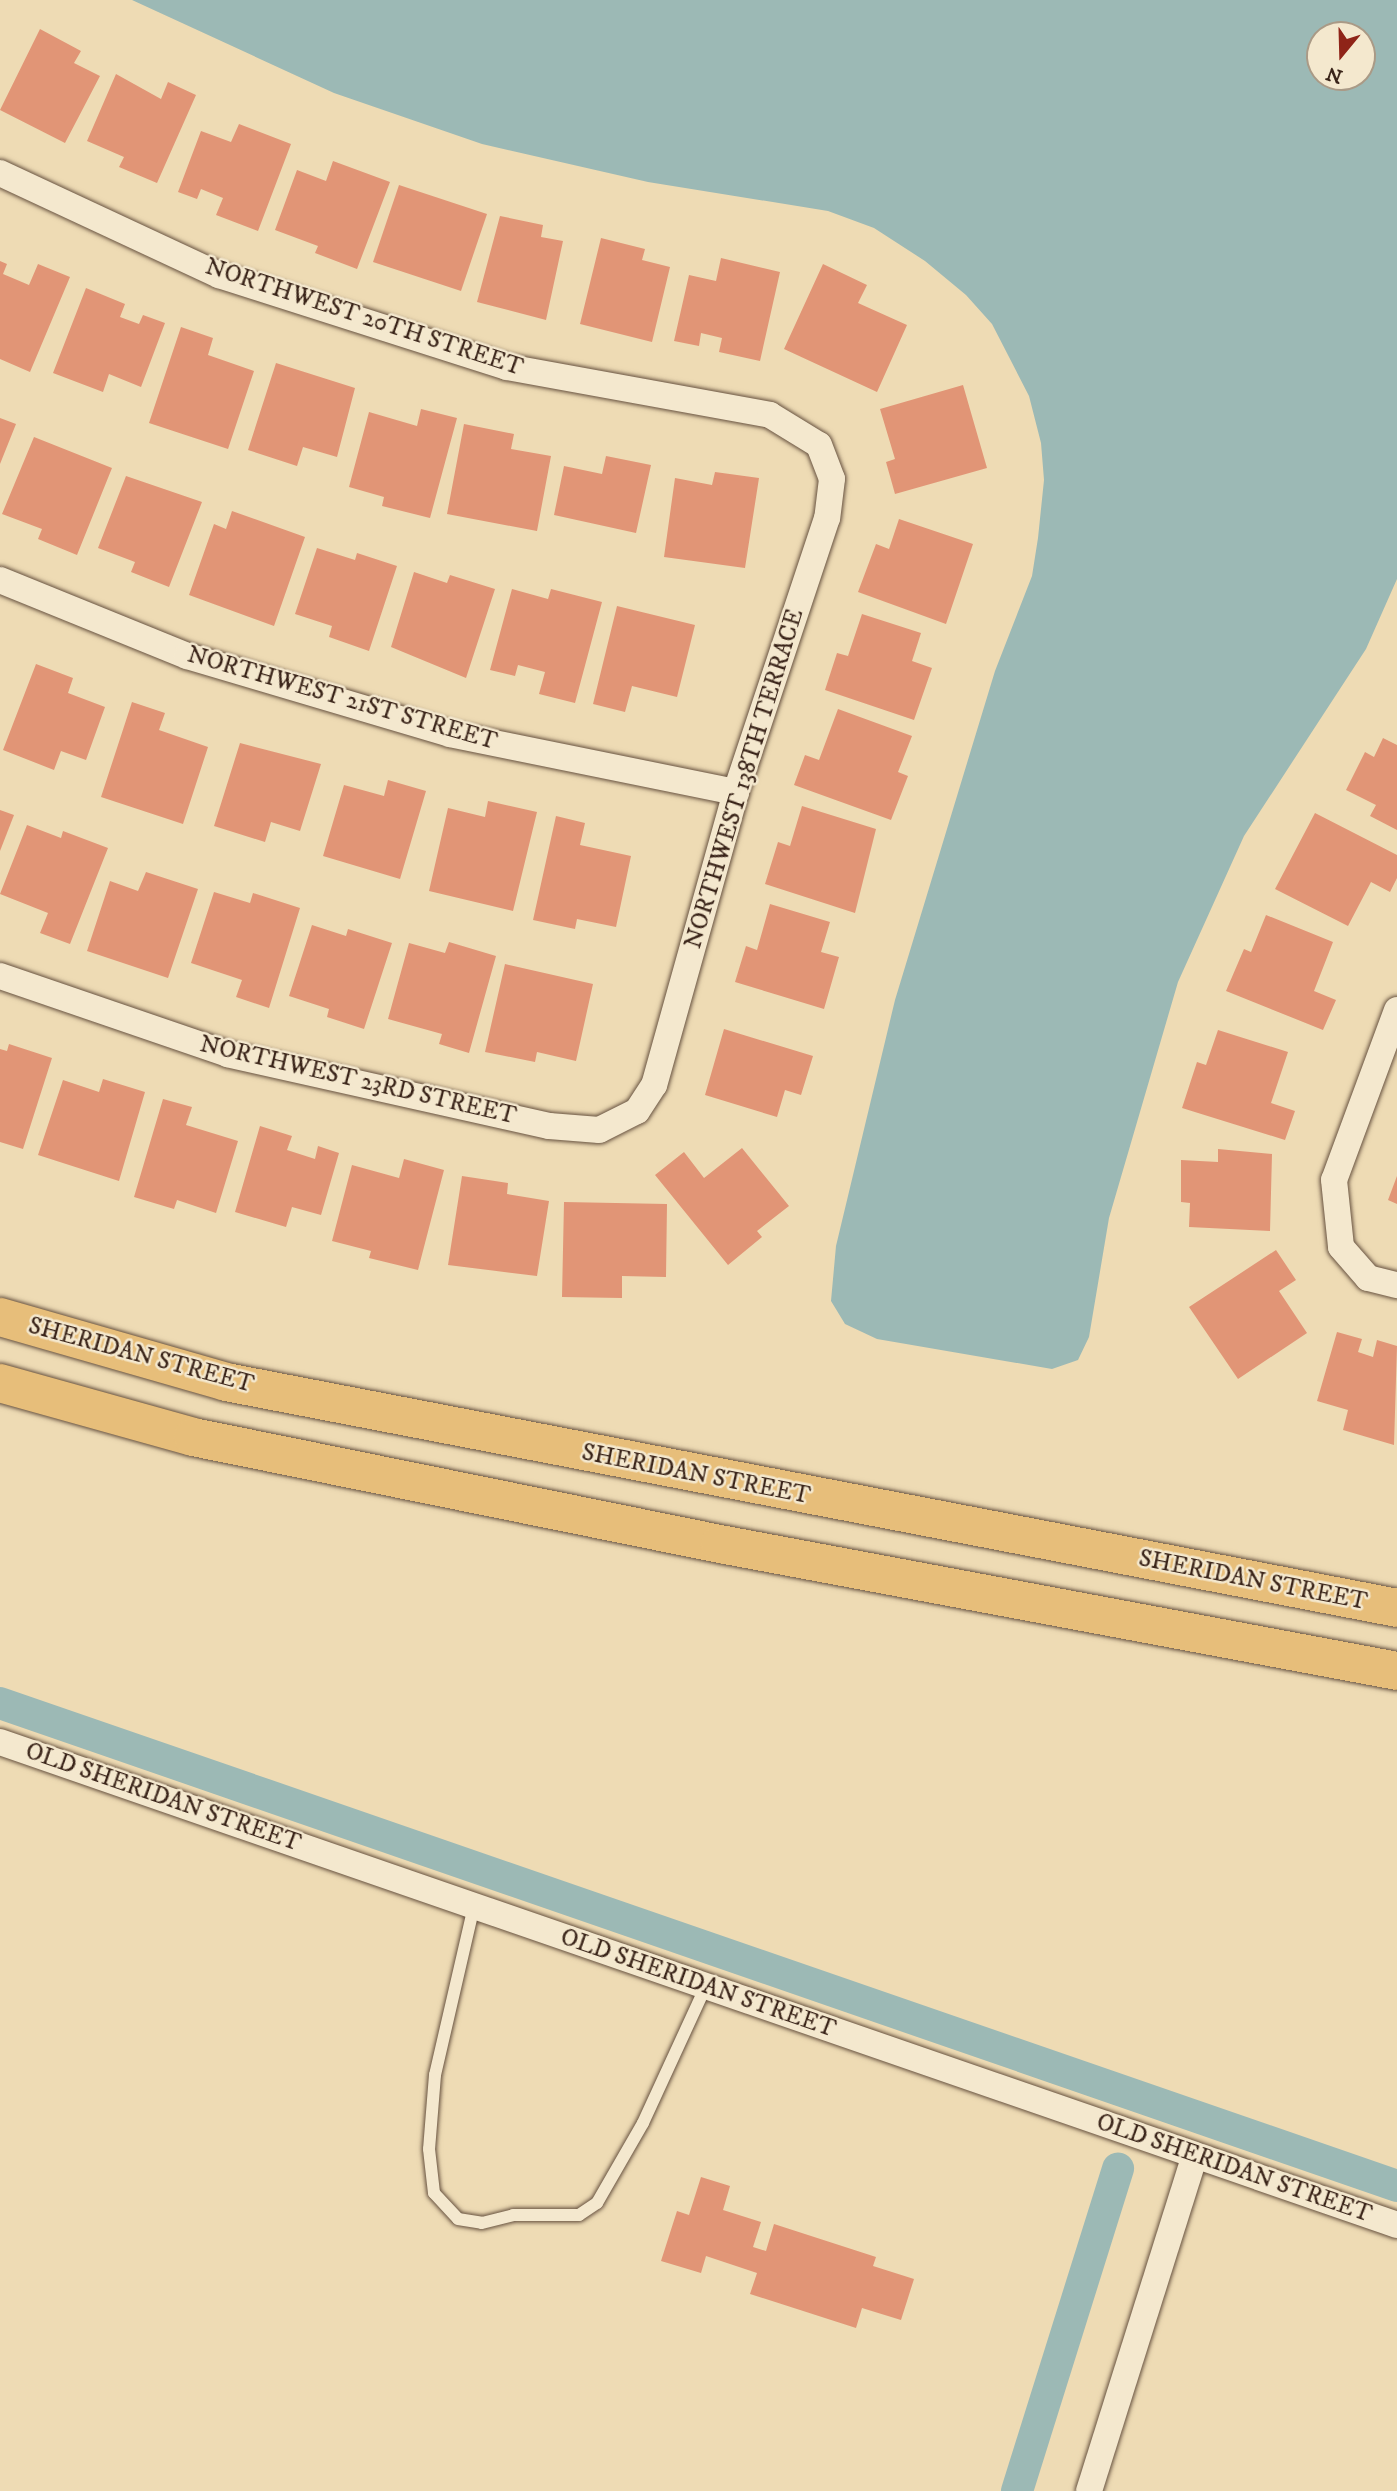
<!DOCTYPE html>
<html>
<head>
<meta charset="utf-8">
<style>
	body { margin:0 }
	#map { position:relative; width:1397px; height:2491px; overflow:hidden; background:#eedbb4; font-family:"IM FELL DW Pica",serif }
	div>[style] { position:absolute }
	[style*='--x'] { left:calc(var(--x)*1px); top:calc(var(--y)*1px); width:calc(var(--w)*1px); rotate:calc(var(--a)*1deg) }
	.water>* { inset:0; background:#9cb9b5 }
	.canal>* { height:32px; margin:-16px; padding:0 16px; transform-origin:16px; border-radius:16px; background:#9cb9b5 }
	.building>* { inset:0; background:#e19576 }
	.roads { filter:drop-shadow(0 0 2px #675240) drop-shadow(0 0 2px #675240) }
	.service>* { height:12px; margin:-6px; padding:0 6px; transform-origin:6px; border-radius:6px; background:#f4e8ce }
	.minor>* { height:26px; margin:-13px; padding:0 13px; transform-origin:13px; border-radius:13px; background:#f4e8ce }
	.primary>* { height:38px; margin:-19px; padding:0 19px; transform-origin:19px; border-radius:19px; background:#e7be7a }
	span { translate:-50% -50%; white-space:nowrap; text-align:center; line-height:1.15; -webkit-text-stroke:5px #f4e8ce; paint-order:stroke }
	.street-label { font-size:24px; color:#3a2419 }
	.north { position:absolute; left:1306px; top:21px; width:70px; height:70px; box-sizing:border-box; background:#f4e8ce; border:2px solid #aa9a86; border-radius:50%; rotate:199deg; font-size:19px; font-weight:700; line-height:28px; text-align:center; color:#3a2419 }
	.north::after { content:''; display:block; margin:auto; width:24px; height:32px; background:#8f2418; clip-path:polygon(50% 0,100% 100%,50% 72%,0 100%) }
</style>
</head>
<body>
<div id="map">
	<div class="water">
		<div style="clip-path:polygon(evenodd,132px 0,1397px 0,1397px 579px,1366px 649px,1244px 836px,1178px 982px,1109px 1218px,1089px 1337px,1078px 1360px,1052px 1369px,877px 1339px,845px 1324px,831px 1301px,836px 1246px,895px 1000px,995px 671px,1032px 576px,1038px 538px,1044px 480px,1041px 443px,1029px 396px,992px 324px,966px 295px,925px 261px,874px 228px,828px 211px,648px 182px,482px 144px,334px 93px,132px 0,1320px 35px,1362px 35px,1362px 77px,1320px 77px,1320px 35px)"></div>
	</div>
	<div class="canal">
		<div style="--x:0;--y:1703;--w:1478;--a:19.07"></div>
		<div style="--x:1017;--y:2491;--w:338;--a:-72.6"></div>
	</div>
	<div class="building">
		<div style="clip-path:polygon(40px 29px,81px 51px,74px 63px,100px 76px,65px 143px,0 110px)"></div>
		<div style="clip-path:polygon(116px 74px,161px 99px,168px 82px,196px 95px,157px 183px,119px 167px,124px 157px,87px 141px)"></div>
		<div style="clip-path:polygon(239px 124px,291px 144px,258px 231px,216px 215px,223px 198px,201px 189px,197px 199px,178px 192px,201px 131px,231px 142px)"></div>
		<div style="clip-path:polygon(333px 161px,390px 182px,357px 269px,315px 253px,318px 246px,275px 230px,297px 170px,326px 181px)"></div>
		<div style="clip-path:polygon(399px 185px,487px 214px,461px 291px,373px 262px)"></div>
		<div style="clip-path:polygon(500px 216px,543px 225px,541px 237px,563px 241px,546px 320px,477px 302px)"></div>
		<div style="clip-path:polygon(601px 238px,645px 249px,642px 260px,670px 267px,652px 342px,580px 324px)"></div>
		<div style="clip-path:polygon(721px 258px,780px 272px,760px 361px,719px 352px,722px 338px,701px 333px,699px 346px,674px 341px,689px 275px,716px 281px)"></div>
		<div style="clip-path:polygon(0 261px,7px 264px,3px 274px,29px 285px,38px 264px,70px 277px,30px 372px,0 359px)"></div>
		<div style="clip-path:polygon(823px 264px,867px 285px,858px 303px,907px 325px,877px 392px,784px 349px)"></div>
		<div style="clip-path:polygon(86px 288px,125px 304px,120px 317px,139px 324px,143px 315px,165px 323px,141px 387px,109px 374px,103px 392px,53px 373px)"></div>
		<div style="clip-path:polygon(181px 327px,213px 338px,208px 355px,254px 371px,228px 449px,149px 423px)"></div>
		<div style="clip-path:polygon(276px 363px,355px 388px,337px 457px,303px 447px,297px 466px,248px 450px)"></div>
		<div style="clip-path:polygon(963px 385px,987px 468px,895px 494px,886px 462px,895px 459px,880px 409px)"></div>
		<div style="clip-path:polygon(421px 409px,457px 418px,430px 518px,382px 506px,384px 497px,349px 487px,369px 412px,417px 426px)"></div>
		<div style="clip-path:polygon(0 418px,16px 424px,0 464px)"></div>
		<div style="clip-path:polygon(464px 424px,514px 434px,511px 449px,551px 456px,537px 531px,447px 514px)"></div>
		<div style="clip-path:polygon(34px 437px,112px 468px,77px 555px,38px 539px,42px 529px,2px 514px)"></div>
		<div style="clip-path:polygon(606px 456px,651px 465px,636px 533px,554px 515px,564px 466px,602px 474px)"></div>
		<div style="clip-path:polygon(715px 472px,759px 478px,745px 568px,664px 557px,675px 478px,712px 485px)"></div>
		<div style="clip-path:polygon(126px 476px,202px 502px,169px 587px,131px 572px,135px 562px,98px 548px)"></div>
		<div style="clip-path:polygon(232px 511px,305px 537px,274px 626px,189px 595px,214px 524px,226px 529px)"></div>
		<div style="clip-path:polygon(899px 519px,973px 544px,946px 624px,858px 592px,876px 544px,889px 549px)"></div>
		<div style="clip-path:polygon(317px 548px,355px 560px,357px 553px,397px 566px,369px 651px,329px 637px,332px 626px,295px 614px)"></div>
		<div style="clip-path:polygon(414px 572px,447px 583px,450px 575px,495px 589px,466px 678px,391px 647px)"></div>
		<div style="clip-path:polygon(512px 589px,548px 599px,551px 589px,602px 602px,575px 703px,539px 694px,545px 672px,518px 665px,515px 676px,490px 670px)"></div>
		<div style="clip-path:polygon(617px 606px,695px 625px,677px 697px,632px 686px,625px 712px,593px 704px)"></div>
		<div style="clip-path:polygon(862px 614px,921px 633px,912px 661px,932px 668px,914px 720px,825px 690px,837px 653px,848px 656px)"></div>
		<div style="clip-path:polygon(36px 664px,73px 678px,68px 693px,105px 707px,86px 760px,61px 751px,54px 770px,3px 750px)"></div>
		<div style="clip-path:polygon(132px 702px,165px 713px,159px 730px,208px 747px,183px 824px,101px 797px)"></div>
		<div style="clip-path:polygon(838px 709px,912px 736px,898px 772px,908px 776px,891px 820px,794px 785px,805px 755px,819px 760px)"></div>
		<div style="clip-path:polygon(1383px 738px,1397px 745px,1397px 830px,1370px 816px,1376px 805px,1346px 790px,1365px 752px,1374px 757px)"></div>
		<div style="clip-path:polygon(240px 743px,321px 764px,300px 831px,271px 822px,265px 842px,214px 826px)"></div>
		<div style="clip-path:polygon(388px 780px,426px 791px,400px 879px,323px 856px,344px 785px,384px 796px)"></div>
		<div style="clip-path:polygon(488px 801px,537px 812px,513px 911px,429px 891px,448px 808px,485px 817px)"></div>
		<div style="clip-path:polygon(802px 806px,876px 829px,855px 913px,765px 884px,778px 842px,790px 846px)"></div>
		<div style="clip-path:polygon(0 810px,14px 815px,0 851px)"></div>
		<div style="clip-path:polygon(1315px 813px,1397px 855px,1397px 878px,1390px 892px,1371px 882px,1348px 926px,1275px 889px)"></div>
		<div style="clip-path:polygon(556px 816px,585px 823px,580px 845px,631px 856px,616px 927px,577px 919px,575px 929px,533px 920px)"></div>
		<div style="clip-path:polygon(27px 825px,61px 838px,63px 831px,108px 848px,70px 944px,40px 933px,48px 913px,0 894px)"></div>
		<div style="clip-path:polygon(146px 872px,198px 889px,168px 978px,87px 951px,110px 881px,138px 891px)"></div>
		<div style="clip-path:polygon(214px 892px,250px 903px,253px 893px,300px 908px,269px 1008px,236px 997px,242px 980px,191px 963px)"></div>
		<div style="clip-path:polygon(770px 904px,830px 922px,821px 952px,839px 957px,824px 1009px,735px 982px,746px 946px,757px 950px)"></div>
		<div style="clip-path:polygon(1266px 915px,1333px 942px,1314px 991px,1336px 1000px,1323px 1030px,1226px 991px,1244px 949px,1251px 952px)"></div>
		<div style="clip-path:polygon(312px 925px,346px 936px,348px 929px,392px 943px,364px 1029px,327px 1017px,329px 1009px,289px 996px)"></div>
		<div style="clip-path:polygon(449px 942px,496px 956px,469px 1053px,439px 1044px,442px 1034px,388px 1019px,409px 943px,445px 953px)"></div>
		<div style="clip-path:polygon(505px 964px,593px 984px,576px 1061px,537px 1052px,535px 1062px,485px 1052px)"></div>
		<div style="clip-path:polygon(724px 1029px,813px 1056px,801px 1095px,785px 1090px,777px 1117px,705px 1095px)"></div>
		<div style="clip-path:polygon(1218px 1030px,1288px 1052px,1271px 1103px,1295px 1111px,1285px 1140px,1182px 1108px,1197px 1062px,1206px 1065px)"></div>
		<div style="clip-path:polygon(9px 1044px,52px 1058px,23px 1149px,0 1142px,0 1049px,7px 1051px)"></div>
		<div style="clip-path:polygon(103px 1079px,145px 1092px,119px 1181px,38px 1155px,63px 1080px,99px 1092px)"></div>
		<div style="clip-path:polygon(163px 1099px,192px 1107px,186px 1125px,238px 1141px,216px 1213px,177px 1200px,174px 1209px,134px 1197px)"></div>
		<div style="clip-path:polygon(260px 1126px,292px 1136px,287px 1150px,315px 1159px,318px 1146px,339px 1153px,321px 1215px,292px 1207px,286px 1227px,235px 1212px)"></div>
		<div style="clip-path:polygon(742px 1148px,789px 1206px,757px 1231px,762px 1237px,728px 1265px,655px 1175px,684px 1152px,704px 1178px)"></div>
		<div style="clip-path:polygon(1218px 1149px,1272px 1154px,1270px 1231px,1189px 1227px,1190px 1203px,1181px 1202px,1181px 1160px,1218px 1162px)"></div>
		<div style="clip-path:polygon(404px 1159px,444px 1170px,418px 1270px,369px 1258px,371px 1251px,332px 1241px,352px 1165px,399px 1178px)"></div>
		<div style="clip-path:polygon(462px 1176px,508px 1183px,507px 1194px,549px 1201px,537px 1276px,448px 1265px)"></div>
		<div style="clip-path:polygon(1397px 1176px,1397px 1204px,1388px 1200px)"></div>
		<div style="clip-path:polygon(564px 1202px,667px 1204px,666px 1277px,622px 1276px,622px 1298px,562px 1297px)"></div>
		<div style="clip-path:polygon(1276px 1250px,1296px 1280px,1279px 1291px,1307px 1333px,1238px 1379px,1189px 1307px)"></div>
		<div style="clip-path:polygon(1337px 1332px,1362px 1339px,1358px 1352px,1373px 1357px,1377px 1340px,1397px 1346px,1394px 1445px,1343px 1430px,1348px 1410px,1317px 1401px)"></div>
		<div style="clip-path:polygon(701px 2177px,730px 2186px,723px 2210px,761px 2222px,753px 2247px,766px 2251px,774px 2224px,876px 2257px,873px 2266px,914px 2279px,901px 2320px,862px 2308px,856px 2328px,750px 2294px,757px 2273px,706px 2256px,701px 2273px,661px 2261px,677px 2211px,689px 2215px)"></div>
	</div>
	<div class="roads">
		<div class="service">
			<div style="--x:474;--y:1906;--w:173;--a:103"></div>
			<div style="--x:435;--y:2075;--w:74;--a:94.6"></div>
			<div style="--x:429;--y:2149;--w:44;--a:83.5"></div>
			<div style="--x:434;--y:2193;--w:35;--a:47"></div>
			<div style="--x:458;--y:2219;--w:24;--a:9"></div>
			<div style="--x:482;--y:2223;--w:32;--a:-14"></div>
			<div style="--x:513;--y:2215;--w:66;--a:0"></div>
			<div style="--x:579;--y:2215;--w:22;--a:-34"></div>
			<div style="--x:597;--y:2203;--w:92;--a:-60.1"></div>
			<div style="--x:643;--y:2123;--w:151;--a:-65.3"></div>
		</div>
		<div class="minor">
			<div style="--x:0;--y:173;--w:242;--a:25"></div>
			<div style="--x:219;--y:275;--w:302;--a:17.7"></div>
			<div style="--x:507;--y:367;--w:267;--a:10.3"></div>
			<div style="--x:770;--y:415;--w:57;--a:31.5"></div>
			<div style="--x:819;--y:445;--w:36;--a:69"></div>
			<div style="--x:832;--y:479;--w:39;--a:97"></div>
			<div style="--x:827;--y:518;--w:289;--a:108.4"></div>
			<div style="--x:736;--y:792;--w:304;--a:105.6"></div>
			<div style="--x:654;--y:1085;--w:31;--a:123"></div>
			<div style="--x:637;--y:1111;--w:42;--a:153.4"></div>
			<div style="--x:599;--y:1130;--w:50;--a:-175.4"></div>
			<div style="--x:549;--y:1126;--w:329;--a:-167.4"></div>
			<div style="--x:228;--y:1054;--w:241;--a:-161.1"></div>
			<div style="--x:0;--y:580;--w:202;--a:22.1"></div>
			<div style="--x:187;--y:656;--w:274;--a:16.5"></div>
			<div style="--x:450;--y:734;--w:292;--a:11.5"></div>
			<div style="--x:1397;--y:1010;--w:181;--a:110.3"></div>
			<div style="--x:1334;--y:1180;--w:67;--a:84"></div>
			<div style="--x:1341;--y:1247;--w:41;--a:48.9"></div>
			<div style="--x:1368;--y:1278;--w:30;--a:14"></div>
			<div style="--x:0;--y:1742;--w:1478;--a:19.07"></div>
			<div style="--x:1089;--y:2491;--w:352;--a:-72.5"></div>
		</div>
		<div class="primary">
			<div style="--x:0;--y:1317;--w:235;--a:16"></div>
			<div style="--x:226;--y:1382;--w:1193;--a:10.92"></div>
			<div style="--x:0;--y:1383;--w:200;--a:15.6"></div>
			<div style="--x:193;--y:1437;--w:538;--a:11.48"></div>
			<div style="--x:720;--y:1544;--w:689;--a:10.62"></div>
		</div>
	</div>
	<div class="street-label">
		<span style="left:364px;top:318px;rotate:18deg">NORTHWEST 20TH STREET</span>
		<span style="left:342px;top:699px;rotate:16deg">NORTHWEST 21ST STREET</span>
		<span style="left:745px;top:779px;rotate:-73deg">NORTHWEST 138TH TERRACE</span>
		<span style="left:358px;top:1081px;rotate:13deg">NORTHWEST 23RD STREET</span>
		<span style="left:141px;top:1356px;rotate:15deg">SHERIDAN STREET</span>
		<span style="left:696px;top:1475px;rotate:11deg">SHERIDAN STREET</span>
		<span style="left:1253px;top:1581px;rotate:11deg">SHERIDAN STREET</span>
		<span style="left:163px;top:1798px;rotate:19deg">OLD SHERIDAN STREET</span>
		<span style="left:698px;top:1984px;rotate:19deg">OLD SHERIDAN STREET</span>
		<span style="left:1234px;top:2169px;rotate:19deg">OLD SHERIDAN STREET</span>
	</div>
	<div class="north">N</div>
</div>
</body>
</html>
